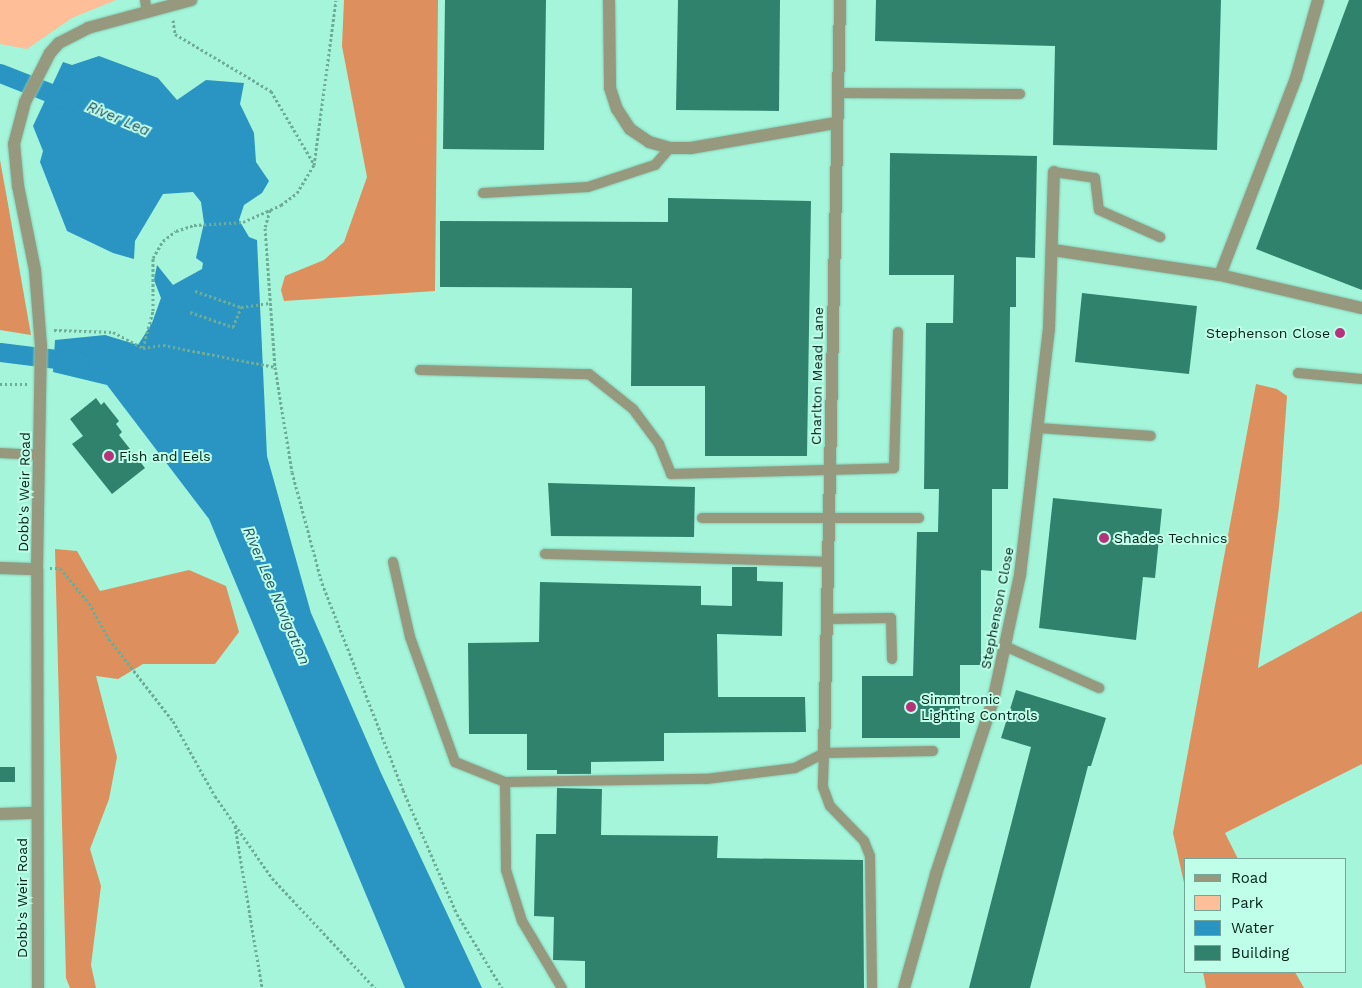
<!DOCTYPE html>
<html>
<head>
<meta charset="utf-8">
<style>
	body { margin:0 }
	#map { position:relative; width:1362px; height:988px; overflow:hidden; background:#a4f5da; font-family:"Work Sans",sans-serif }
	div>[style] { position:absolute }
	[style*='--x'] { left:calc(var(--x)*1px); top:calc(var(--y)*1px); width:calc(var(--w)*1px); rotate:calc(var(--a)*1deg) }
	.green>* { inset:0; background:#febe97 }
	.forest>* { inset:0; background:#dd8f5e }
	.water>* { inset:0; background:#2a94c2 }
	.canal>* { height:19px; margin:-9.5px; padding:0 9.5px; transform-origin:9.5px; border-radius:9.5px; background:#2a94c2 }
	.building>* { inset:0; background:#30826c }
	.path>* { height:3px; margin-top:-1.5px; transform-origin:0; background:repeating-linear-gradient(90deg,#6cad98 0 2.5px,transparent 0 5px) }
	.roads { filter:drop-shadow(0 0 1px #86cfb7) drop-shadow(0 0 1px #86cfb7) }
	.service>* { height:10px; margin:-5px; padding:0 5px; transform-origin:5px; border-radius:5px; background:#97997e }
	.minor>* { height:12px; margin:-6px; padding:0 6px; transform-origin:6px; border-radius:6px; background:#97997e }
	.tertiary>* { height:12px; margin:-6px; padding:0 6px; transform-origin:6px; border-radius:6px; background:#97997e }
	.dots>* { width:14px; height:14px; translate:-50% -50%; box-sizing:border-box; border:2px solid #bffee9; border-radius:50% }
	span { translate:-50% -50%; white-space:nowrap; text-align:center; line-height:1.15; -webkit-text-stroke:4px #bffee9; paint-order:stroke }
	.poi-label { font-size:14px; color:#002219 }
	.right { translate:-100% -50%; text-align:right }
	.left { translate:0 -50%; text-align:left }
	.street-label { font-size:14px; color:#002219 }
	.water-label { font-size:15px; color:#275165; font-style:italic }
	.legend { position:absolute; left:1184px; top:858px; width:162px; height:115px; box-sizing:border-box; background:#bffee9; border:1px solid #73a696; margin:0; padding:6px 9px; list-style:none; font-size:15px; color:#002219 }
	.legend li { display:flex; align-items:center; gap:10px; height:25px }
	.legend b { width:25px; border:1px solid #73a696 }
</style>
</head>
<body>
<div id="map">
	<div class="green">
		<div style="clip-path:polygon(0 0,116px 0,72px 18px,27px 49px,0 44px)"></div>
	</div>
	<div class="forest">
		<div style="clip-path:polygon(344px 0,438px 0,435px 291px,284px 301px,281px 290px,285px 276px,324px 260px,344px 242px,367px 177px,342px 46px)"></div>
		<div style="clip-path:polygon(0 160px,8px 204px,31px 335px,0 330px)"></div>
		<div style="clip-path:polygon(1256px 384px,1277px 389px,1287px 396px,1279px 507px,1258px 668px,1362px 611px,1362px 764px,1225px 833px,1238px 859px,1186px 859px,1186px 892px,1173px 833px)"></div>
		<div style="clip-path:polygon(55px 549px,77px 551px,100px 591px,189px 570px,226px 586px,239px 632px,215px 664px,143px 664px,118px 679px,96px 676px,117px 757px,109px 799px,90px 849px,101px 886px,91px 965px,96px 988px,70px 988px,66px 978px)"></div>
		<div style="clip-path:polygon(1203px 972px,1295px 972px,1304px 988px,1206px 988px)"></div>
	</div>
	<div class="water">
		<div style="clip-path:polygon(99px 56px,158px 78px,177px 100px,206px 80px,244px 83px,240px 104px,254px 133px,256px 162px,269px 181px,262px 193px,244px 205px,239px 220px,249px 237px,257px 240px,267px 456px,311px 613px,381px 773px,482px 988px,405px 988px,209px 519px,107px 385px,53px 372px,55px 340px,105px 335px,138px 345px,152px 323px,161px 298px,154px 280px,157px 265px,173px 285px,202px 269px,203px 263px,196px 258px,204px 223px,201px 202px,193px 192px,163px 194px,135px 241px,134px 259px,113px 253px,67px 231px,40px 162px,43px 151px,33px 126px,63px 62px,72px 65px)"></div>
	</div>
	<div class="canal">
		<div style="--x:0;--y:73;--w:76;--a:21.5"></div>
		<div style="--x:0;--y:352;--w:81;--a:7.1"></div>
	</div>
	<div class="building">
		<div style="clip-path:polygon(445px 0,546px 0,544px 150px,443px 149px)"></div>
		<div style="clip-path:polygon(678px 0,780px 0,779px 111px,676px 110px)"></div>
		<div style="clip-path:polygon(876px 0,1221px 0,1217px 150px,1053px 145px,1055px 46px,875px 41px)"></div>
		<div style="clip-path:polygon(1349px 0,1362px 0,1362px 290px,1256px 249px)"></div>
		<div style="clip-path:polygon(890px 153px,1037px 156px,1035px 258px,1016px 257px,1016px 307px,1010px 307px,1008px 489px,992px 489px,992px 571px,981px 570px,981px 665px,960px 665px,960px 738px,862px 738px,862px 676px,913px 676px,917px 532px,938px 532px,939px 489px,924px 489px,926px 323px,953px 323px,954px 275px,889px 275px)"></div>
		<div style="clip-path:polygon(668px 198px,811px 201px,807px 456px,705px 456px,705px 386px,631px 386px,632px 288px,440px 287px,440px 221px,668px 222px)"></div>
		<div style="clip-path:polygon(1082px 293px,1197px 306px,1189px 374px,1075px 362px)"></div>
		<div style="clip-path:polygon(96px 398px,101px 405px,104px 402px,119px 421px,116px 424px,122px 432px,119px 435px,145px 468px,112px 494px,72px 444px,83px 436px,70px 419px)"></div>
		<div style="clip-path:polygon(548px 483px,695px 487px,694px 537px,551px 536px)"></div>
		<div style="clip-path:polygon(1053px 498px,1162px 509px,1155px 578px,1143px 577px,1136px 640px,1039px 628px)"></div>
		<div style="clip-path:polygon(732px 567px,757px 567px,757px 581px,783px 582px,782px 636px,717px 634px,718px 697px,805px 697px,806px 732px,664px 733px,664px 761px,591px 762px,591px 774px,557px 774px,557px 770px,527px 770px,527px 734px,469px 734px,468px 643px,539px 642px,540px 582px,701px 586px,701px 605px,732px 606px)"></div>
		<div style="clip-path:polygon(1016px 690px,1106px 718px,1091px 766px,1088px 766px,1030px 988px,969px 988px,1031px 747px,1001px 738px)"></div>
		<div style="clip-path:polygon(0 767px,15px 767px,15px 782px,0 782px)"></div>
		<div style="clip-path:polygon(557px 788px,602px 789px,601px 835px,718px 836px,717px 858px,863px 860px,864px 988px,585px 988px,585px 961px,553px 960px,554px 917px,534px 916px,536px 834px,556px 834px)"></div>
	</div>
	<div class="path">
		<div style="--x:173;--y:20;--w:14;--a:82"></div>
		<div style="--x:175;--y:34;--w:112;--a:30.7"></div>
		<div style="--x:271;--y:91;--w:85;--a:59.5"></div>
		<div style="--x:270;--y:210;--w:19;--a:106"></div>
		<div style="--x:265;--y:228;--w:139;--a:85.9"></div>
		<div style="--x:275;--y:367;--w:106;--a:80.8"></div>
		<div style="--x:292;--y:472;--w:115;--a:74.9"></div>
		<div style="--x:322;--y:583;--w:222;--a:68.6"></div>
		<div style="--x:403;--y:790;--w:135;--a:66.5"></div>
		<div style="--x:457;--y:914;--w:87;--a:58.7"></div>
		<div style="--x:195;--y:291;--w:49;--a:19.2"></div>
		<div style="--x:241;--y:307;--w:30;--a:-8"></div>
		<div style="--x:190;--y:312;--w:46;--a:19.2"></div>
		<div style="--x:233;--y:327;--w:22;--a:-68"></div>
		<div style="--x:54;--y:330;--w:59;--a:1.9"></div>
		<div style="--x:113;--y:332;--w:34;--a:28"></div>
		<div style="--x:143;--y:348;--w:20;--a:-9"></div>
		<div style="--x:163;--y:345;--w:114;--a:11.1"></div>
		<div style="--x:143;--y:348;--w:38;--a:-75"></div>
		<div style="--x:153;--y:311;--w:53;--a:-90"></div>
		<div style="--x:153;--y:258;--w:20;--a:-60"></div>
		<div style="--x:163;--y:241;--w:16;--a:-38"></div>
		<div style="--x:176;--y:231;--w:19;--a:-18"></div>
		<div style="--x:194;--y:225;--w:49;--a:-3.5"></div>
		<div style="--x:243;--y:222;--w:42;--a:-24.1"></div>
		<div style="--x:281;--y:205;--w:20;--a:-37"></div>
		<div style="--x:297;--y:193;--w:33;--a:-59"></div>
		<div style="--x:314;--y:165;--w:166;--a:-82.4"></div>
		<div style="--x:0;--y:384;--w:27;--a:0"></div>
		<div style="--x:50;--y:568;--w:10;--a:0"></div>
		<div style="--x:60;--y:568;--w:45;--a:50.4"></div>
		<div style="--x:89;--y:603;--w:41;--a:60.9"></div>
		<div style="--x:109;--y:639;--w:104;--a:52"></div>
		<div style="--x:173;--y:721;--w:86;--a:60.8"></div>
		<div style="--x:215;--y:796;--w:100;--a:55.2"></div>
		<div style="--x:272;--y:878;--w:151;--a:46.9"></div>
		<div style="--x:235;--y:826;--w:164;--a:80.5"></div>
	</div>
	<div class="roads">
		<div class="service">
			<div style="--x:145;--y:0;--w:13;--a:81"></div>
			<div style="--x:837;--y:93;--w:183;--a:0.3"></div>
			<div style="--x:1054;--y:172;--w:41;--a:8.3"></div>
			<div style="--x:1095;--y:178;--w:32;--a:83"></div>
			<div style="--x:1099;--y:210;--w:67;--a:23.9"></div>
			<div style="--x:483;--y:193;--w:105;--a:-3.3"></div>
			<div style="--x:588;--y:187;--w:71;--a:-18.2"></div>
			<div style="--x:655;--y:165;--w:23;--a:-49"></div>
			<div style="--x:420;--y:370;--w:169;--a:1.4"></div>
			<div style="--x:589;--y:374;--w:56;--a:38.5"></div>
			<div style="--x:633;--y:409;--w:44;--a:53.4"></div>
			<div style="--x:659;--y:444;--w:32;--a:68"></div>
			<div style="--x:671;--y:474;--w:223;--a:-1.5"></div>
			<div style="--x:894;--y:468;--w:136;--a:-88.3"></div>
			<div style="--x:1298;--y:373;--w:64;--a:5.4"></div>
			<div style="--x:1040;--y:428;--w:111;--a:4.1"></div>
			<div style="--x:0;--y:453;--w:39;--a:3"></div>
			<div style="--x:702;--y:518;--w:217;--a:0"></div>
			<div style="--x:545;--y:554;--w:284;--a:1.6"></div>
			<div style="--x:393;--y:562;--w:77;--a:77.2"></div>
			<div style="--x:410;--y:637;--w:133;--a:70.2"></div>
			<div style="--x:455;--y:762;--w:54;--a:21.8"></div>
			<div style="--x:505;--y:782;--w:201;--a:-0.9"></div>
			<div style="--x:706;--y:779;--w:90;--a:-7"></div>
			<div style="--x:795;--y:768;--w:33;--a:-27"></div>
			<div style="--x:824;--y:753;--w:109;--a:-1.1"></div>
			<div style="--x:828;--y:619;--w:63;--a:-0.9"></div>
			<div style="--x:891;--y:618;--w:41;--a:88.6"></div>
			<div style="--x:1007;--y:647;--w:101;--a:24"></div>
			<div style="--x:824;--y:753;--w:34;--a:92"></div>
			<div style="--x:823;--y:787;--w:20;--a:70"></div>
			<div style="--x:830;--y:806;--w:49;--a:45.8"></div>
			<div style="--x:864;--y:841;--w:16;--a:68"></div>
			<div style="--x:870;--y:856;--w:132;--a:89.1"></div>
			<div style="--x:505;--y:782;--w:88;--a:89.3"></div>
			<div style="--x:506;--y:870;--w:53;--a:72.6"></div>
			<div style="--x:522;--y:921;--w:78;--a:59.2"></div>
		</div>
		<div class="minor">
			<div style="--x:609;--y:0;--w:88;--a:89.3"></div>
			<div style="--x:610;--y:88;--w:22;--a:72"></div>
			<div style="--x:617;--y:109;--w:24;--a:57"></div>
			<div style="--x:630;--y:129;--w:23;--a:34"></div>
			<div style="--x:649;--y:142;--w:22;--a:16"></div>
			<div style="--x:670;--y:148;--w:21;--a:0"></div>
			<div style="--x:691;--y:148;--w:147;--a:-9.8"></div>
			<div style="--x:1053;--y:250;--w:169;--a:8.5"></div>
			<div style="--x:1220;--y:275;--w:146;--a:13.1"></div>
			<div style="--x:1220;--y:275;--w:211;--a:-68.9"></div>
			<div style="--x:1296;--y:78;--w:81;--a:-74.2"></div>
			<div style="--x:0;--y:568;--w:37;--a:2"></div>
			<div style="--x:824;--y:753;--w:753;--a:-88.78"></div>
			<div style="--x:0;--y:814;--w:37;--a:-2"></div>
			<div style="--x:904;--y:988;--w:118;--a:-74.3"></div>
			<div style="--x:936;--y:874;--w:182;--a:-71.8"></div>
			<div style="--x:993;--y:701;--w:129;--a:-77.9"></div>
			<div style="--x:1020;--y:575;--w:248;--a:-83.3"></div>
			<div style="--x:1049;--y:329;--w:157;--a:-88.2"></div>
		</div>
		<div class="tertiary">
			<div style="--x:38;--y:988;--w:419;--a:-90.1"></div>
			<div style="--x:37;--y:569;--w:223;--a:-89"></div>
			<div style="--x:41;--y:346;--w:76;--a:-94.5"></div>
			<div style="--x:35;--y:270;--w:86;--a:-101.4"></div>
			<div style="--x:18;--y:186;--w:42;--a:-95.4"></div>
			<div style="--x:14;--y:144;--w:43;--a:-75.3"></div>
			<div style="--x:25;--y:102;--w:55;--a:-63"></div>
			<div style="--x:50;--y:53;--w:13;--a:-48"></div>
			<div style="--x:59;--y:43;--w:33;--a:-27"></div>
			<div style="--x:88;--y:28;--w:107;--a:-15.2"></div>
		</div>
	</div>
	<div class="dots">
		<div style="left:1340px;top:333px;background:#b6337a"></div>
		<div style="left:109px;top:456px;background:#b6337a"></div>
		<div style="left:1104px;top:538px;background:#b6337a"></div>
		<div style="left:911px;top:707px;background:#b6337a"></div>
	</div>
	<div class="poi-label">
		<span class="right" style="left:1330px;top:333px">Stephenson Close</span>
		<span class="left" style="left:119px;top:456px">Fish and Eels</span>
		<span class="left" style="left:1114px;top:538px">Shades Technics</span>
		<span class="left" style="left:921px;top:707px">Simmtronic<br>Lighting Controls</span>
	</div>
	<div class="street-label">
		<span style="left:817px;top:376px;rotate:-89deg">Charlton Mead Lane</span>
		<span style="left:24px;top:492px;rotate:-89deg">Dobb's Weir Road</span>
		<span style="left:997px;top:608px;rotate:-79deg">Stephenson Close</span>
		<span style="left:22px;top:898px;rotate:-90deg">Dobb's Weir Road</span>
	</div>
	<div class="water-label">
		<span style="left:118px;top:119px;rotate:23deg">River Lea</span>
		<span style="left:276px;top:596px;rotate:67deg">River Lee Navigation</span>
	</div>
	<ul class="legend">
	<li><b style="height:6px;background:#97997e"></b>Road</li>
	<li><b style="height:14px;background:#febe97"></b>Park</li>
	<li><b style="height:14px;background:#2a94c2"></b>Water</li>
	<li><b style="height:14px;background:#30826c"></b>Building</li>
	</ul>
</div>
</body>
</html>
